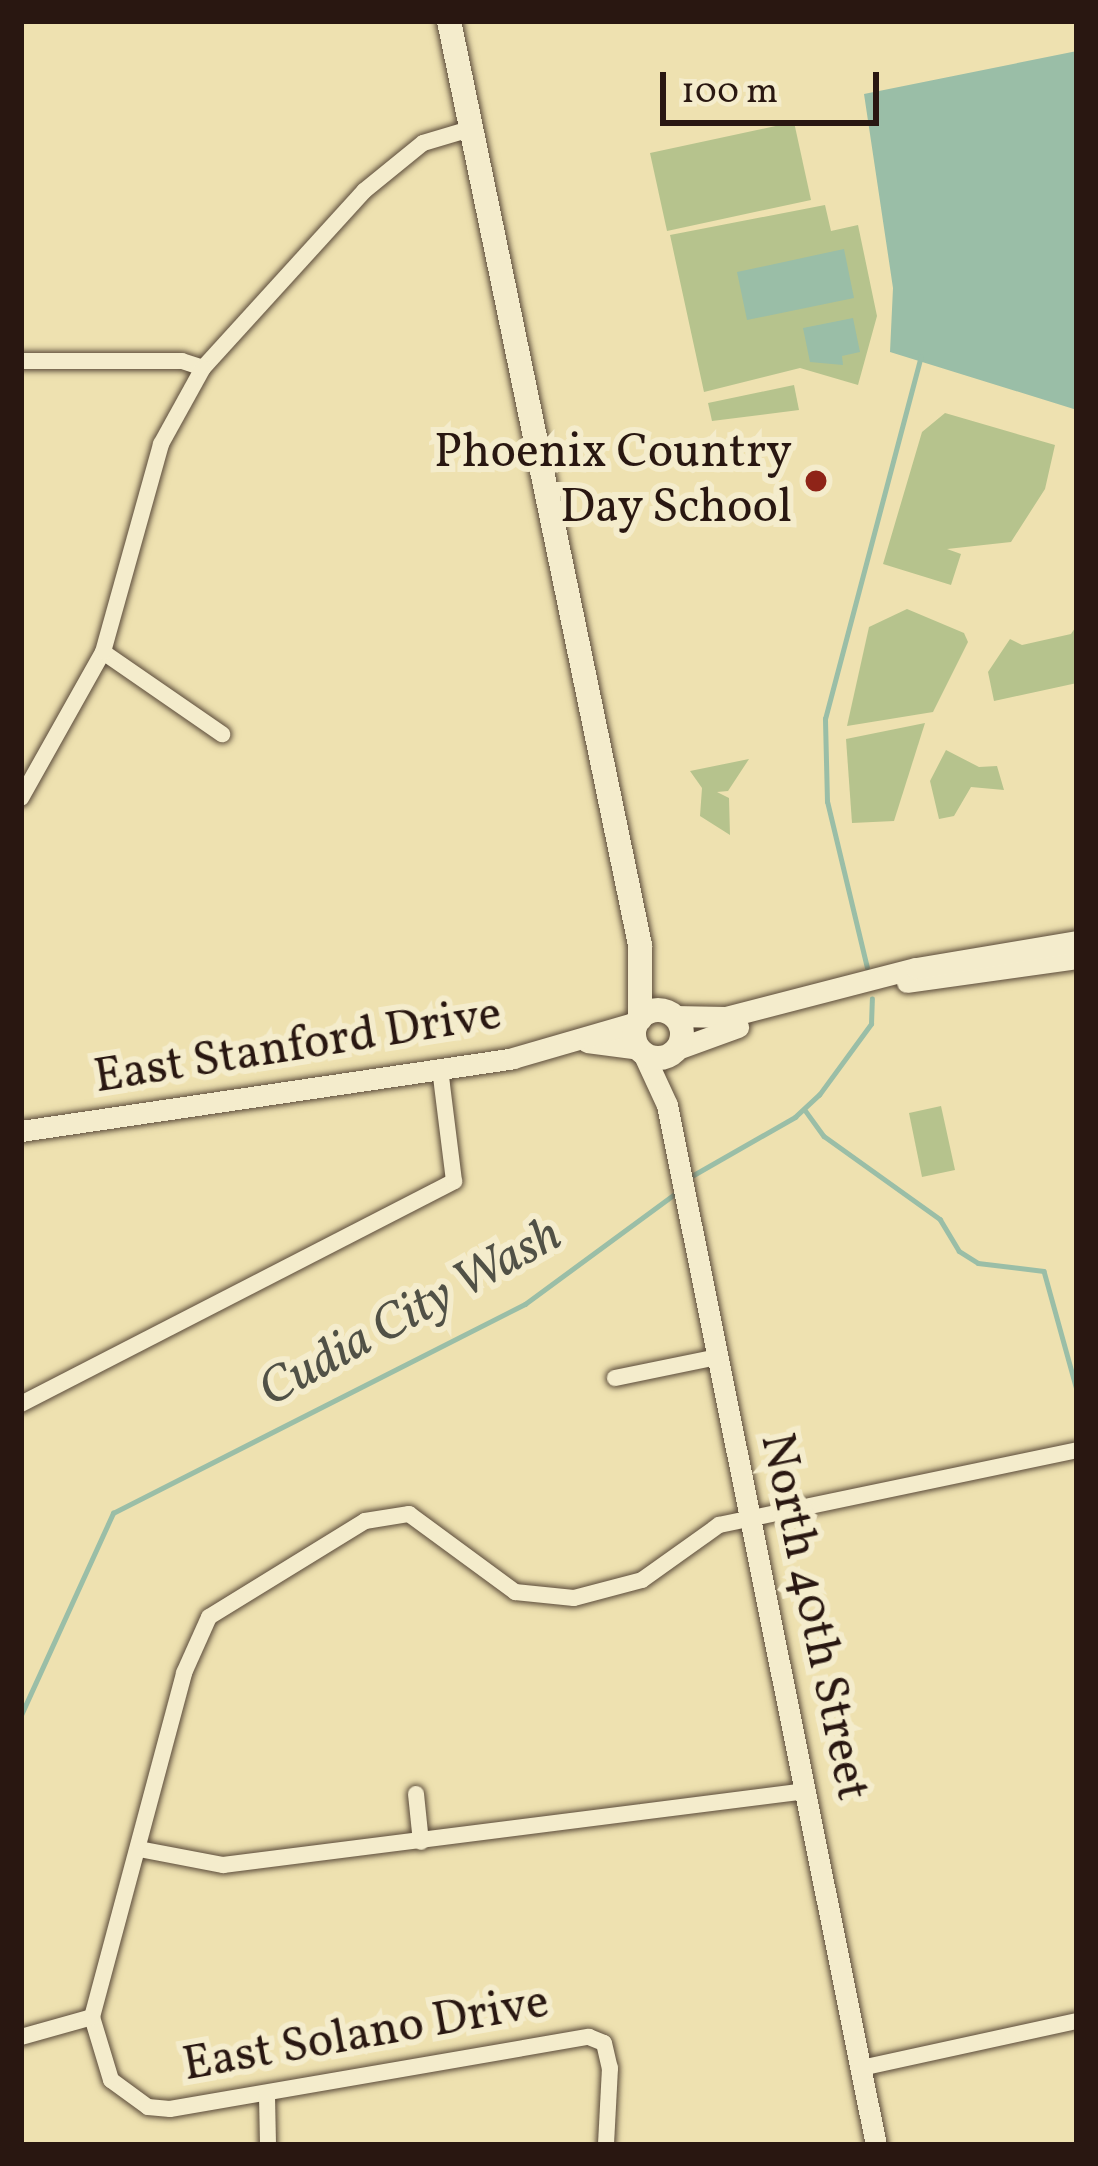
<!DOCTYPE html>
<html>
<head>
<meta charset="utf-8">
<style>
	body { margin:0 }
	#map { position:relative; width:1098px; height:2166px; overflow:hidden; background:#eee1b0; font-family:Vollkorn,serif }
	div>[style] { position:absolute }
	[style*='--x'] { left:calc(var(--x)*1px); top:calc(var(--y)*1px); width:calc(var(--w)*1px); rotate:calc(var(--a)*1deg) }
	.green>* { inset:0; background:#b6c38d }
	.water>* { inset:0; background:#9abea7 }
	.stream>* { height:4.5px; margin:-2.25px; padding:0 2.25px; transform-origin:2.25px; border-radius:2.25px; background:#9abea7 }
	.roads { filter:drop-shadow(0 0 3px #5a4a39) drop-shadow(0 0 3px #5a4a39) }
	.minor>* { height:16px; margin:-8px; padding:0 8px; transform-origin:8px; border-radius:8px; background:#f4eccc }
	.tertiary>* { height:21px; margin:-10.5px; padding:0 10.5px; transform-origin:10.5px; border-radius:10.5px; background:#f4eccc }
	.secondary>* { height:24px; margin:-12px; padding:0 12px; transform-origin:12px; border-radius:12px; background:#f4eccc }
	.secondary>.ring { margin:-12px; padding:0; box-sizing:content-box; background:none; border:24px solid #f4eccc; border-radius:50% }
	.dots>* { width:33px; height:33px; translate:-50% -50%; box-sizing:border-box; border:6px solid #f4eccc; border-radius:50% }
	span { translate:-50% -50%; white-space:nowrap; text-align:center; line-height:1.15; -webkit-text-stroke:12px #f4eccc; paint-order:stroke }
	.poi-label { font-size:48px; color:#291711 }
	.right { translate:-100% -50%; text-align:right }
	.street-label { font-size:48px; color:#291711 }
	.water-label { font-size:51px; color:#515146; font-style:italic }
	.frame { position:absolute; inset:0; border:24px solid #291711; pointer-events:none }
	.scale { position:absolute; left:660px; top:72px; width:219px; height:54px; box-sizing:border-box; border:6px solid #291711; border-top:0; padding-left:15px; font-size:36px; line-height:42px; white-space:nowrap; color:#291711; -webkit-text-stroke:9px #f4eccc; paint-order:stroke }
</style>
</head>
<body>
<div id="map">
	<div class="green">
		<div style="clip-path:polygon(794px 122px,811px 200px,667px 231px,650px 153px)"></div>
		<div style="clip-path:polygon(825px 205px,831px 231px,858px 225px,877px 316px,858px 385px,800px 368px,704px 392px,670px 235px)"></div>
		<div style="clip-path:polygon(794px 385px,799px 410px,712px 421px,708px 403px)"></div>
		<div style="clip-path:polygon(945px 413px,1055px 445px,1045px 489px,1011px 542px,947px 549px,961px 554px,951px 585px,883px 564px,922px 432px)"></div>
		<div style="clip-path:polygon(907px 609px,964px 633px,968px 642px,933px 712px,847px 726px,869px 627px)"></div>
		<div style="clip-path:polygon(1077px 625px,1077px 683px,994px 701px,988px 672px,1010px 639px,1022px 645px,1071px 634px)"></div>
		<div style="clip-path:polygon(925px 723px,894px 821px,852px 823px,846px 739px)"></div>
		<div style="clip-path:polygon(946px 750px,979px 767px,997px 766px,1004px 790px,971px 787px,954px 816px,939px 819px,930px 781px)"></div>
		<div style="clip-path:polygon(749px 759px,728px 791px,717px 792px,729px 798px,730px 835px,700px 816px,702px 788px,690px 771px)"></div>
		<div style="clip-path:polygon(941px 1106px,955px 1170px,922px 1177px,909px 1113px)"></div>
	</div>
	<div class="water">
		<div style="clip-path:polygon(1077px 51px,1077px 410px,890px 352px,893px 288px,864px 94px)"></div>
		<div style="clip-path:polygon(844px 249px,854px 298px,747px 320px,737px 272px)"></div>
		<div style="clip-path:polygon(853px 318px,860px 352px,842px 356px,843px 365px,810px 362px,803px 328px)"></div>
	</div>
	<div class="stream">
		<div style="--x:867;--y:968;--w:171;--a:-103.5"></div>
		<div style="--x:827;--y:802;--w:83;--a:-91.4"></div>
		<div style="--x:825;--y:719;--w:375;--a:-75.2"></div>
		<div style="--x:805;--y:1110;--w:32;--a:54"></div>
		<div style="--x:824;--y:1136;--w:143;--a:35.6"></div>
		<div style="--x:940;--y:1219;--w:37;--a:59"></div>
		<div style="--x:959;--y:1251;--w:22;--a:32"></div>
		<div style="--x:978;--y:1263;--w:66;--a:6.9"></div>
		<div style="--x:1044;--y:1271;--w:123;--a:74.5"></div>
		<div style="--x:690;--y:1177;--w:121;--a:-29.7"></div>
		<div style="--x:795;--y:1117;--w:33;--a:-43"></div>
		<div style="--x:819;--y:1095;--w:88;--a:-53.8"></div>
		<div style="--x:871;--y:1024;--w:25;--a:-88"></div>
		<div style="--x:21;--y:1715;--w:222;--a:-65.5"></div>
		<div style="--x:113;--y:1513;--w:462;--a:-26.9"></div>
		<div style="--x:525;--y:1304;--w:186;--a:-36.3"></div>
	</div>
	<div class="roads">
		<div class="minor">
			<div style="--x:21;--y:361;--w:161;--a:0"></div>
			<div style="--x:182;--y:361;--w:22;--a:18"></div>
			<div style="--x:203;--y:368;--w:239;--a:-47.7"></div>
			<div style="--x:364;--y:191;--w:76;--a:-39.1"></div>
			<div style="--x:423;--y:143;--w:49;--a:-16.6"></div>
			<div style="--x:103;--y:652;--w:145;--a:34.6"></div>
			<div style="--x:21;--y:798;--w:167;--a:-60.7"></div>
			<div style="--x:103;--y:652;--w:216;--a:-74.4"></div>
			<div style="--x:161;--y:444;--w:87;--a:-61.1"></div>
			<div style="--x:615;--y:1378;--w:104;--a:-11.6"></div>
			<div style="--x:21;--y:1404;--w:487;--a:-27.2"></div>
			<div style="--x:454;--y:1181;--w:113;--a:-97.1"></div>
			<div style="--x:416;--y:1794;--w:48;--a:84.1"></div>
			<div style="--x:139;--y:1849;--w:86;--a:10.8"></div>
			<div style="--x:223;--y:1865;--w:588;--a:-7.23"></div>
			<div style="--x:92;--y:2017;--w:66;--a:73.2"></div>
			<div style="--x:111;--y:2080;--w:46;--a:36.1"></div>
			<div style="--x:148;--y:2107;--w:22;--a:5"></div>
			<div style="--x:170;--y:2109;--w:425;--a:-9.8"></div>
			<div style="--x:589;--y:2037;--w:16;--a:22"></div>
			<div style="--x:604;--y:2043;--w:26;--a:77"></div>
			<div style="--x:610;--y:2068;--w:77;--a:93"></div>
			<div style="--x:21;--y:2037;--w:74;--a:-15.7"></div>
			<div style="--x:92;--y:2017;--w:356;--a:-75"></div>
			<div style="--x:184;--y:1673;--w:61;--a:-65.9"></div>
			<div style="--x:209;--y:1617;--w:183;--a:-31.6"></div>
			<div style="--x:365;--y:1521;--w:45;--a:-9"></div>
			<div style="--x:409;--y:1514;--w:132;--a:36.3"></div>
			<div style="--x:515;--y:1592;--w:59;--a:5.8"></div>
			<div style="--x:574;--y:1598;--w:70;--a:-14.8"></div>
			<div style="--x:642;--y:1580;--w:95;--a:-35.5"></div>
			<div style="--x:719;--y:1525;--w:366;--a:-11.8"></div>
			<div style="--x:861;--y:2068;--w:221;--a:-12.3"></div>
			<div style="--x:267;--y:2096;--w:49;--a:88.8"></div>
		</div>
		<div class="tertiary">
			<div style="--x:907;--y:982;--w:172;--a:-8"></div>
			<div style="--x:674;--y:1016;--w:52;--a:1.1"></div>
			<div style="--x:726;--y:1017;--w:196;--a:-14.5"></div>
			<div style="--x:916;--y:968;--w:163;--a:-9.5"></div>
			<div style="--x:587;--y:1042;--w:52;--a:7.7"></div>
			<div style="--x:677;--y:1049;--w:65;--a:-19.8"></div>
			<div style="--x:643;--y:1053;--w:57;--a:65.2"></div>
			<div style="--x:667;--y:1105;--w:1061;--a:78.64"></div>
			<div style="--x:21;--y:1131;--w:497;--a:-8.4"></div>
			<div style="--x:513;--y:1058;--w:129;--a:-16.2"></div>
		</div>
		<div class="secondary">
			<div style="--x:449;--y:21;--w:944;--a:78.32"></div>
			<div style="--x:640;--y:945;--w:74;--a:90"></div>
			<div class="ring" style="left:634px;top:1010px;width:24px;height:24px"></div>
		</div>
	</div>
	<div class="dots">
		<div style="left:816px;top:481px;background:#8f2418"></div>
	</div>
	<div class="poi-label">
		<span class="right" style="left:792px;top:481px">Phoenix Country<br>Day School</span>
	</div>
	<div class="street-label">
		<span style="left:298px;top:1047px;rotate:-9deg">East Stanford Drive</span>
		<span style="left:813px;top:1617px;rotate:78deg">North 40th Street</span>
		<span style="left:366px;top:2035px;rotate:-10deg">East Solano Drive</span>
	</div>
	<div class="water-label">
		<span style="left:411px;top:1314px;rotate:-29deg">Cudia City Wash</span>
	</div>
	<div class="frame"></div>
	<div class="scale">100 m</div>
</div>
</body>
</html>
